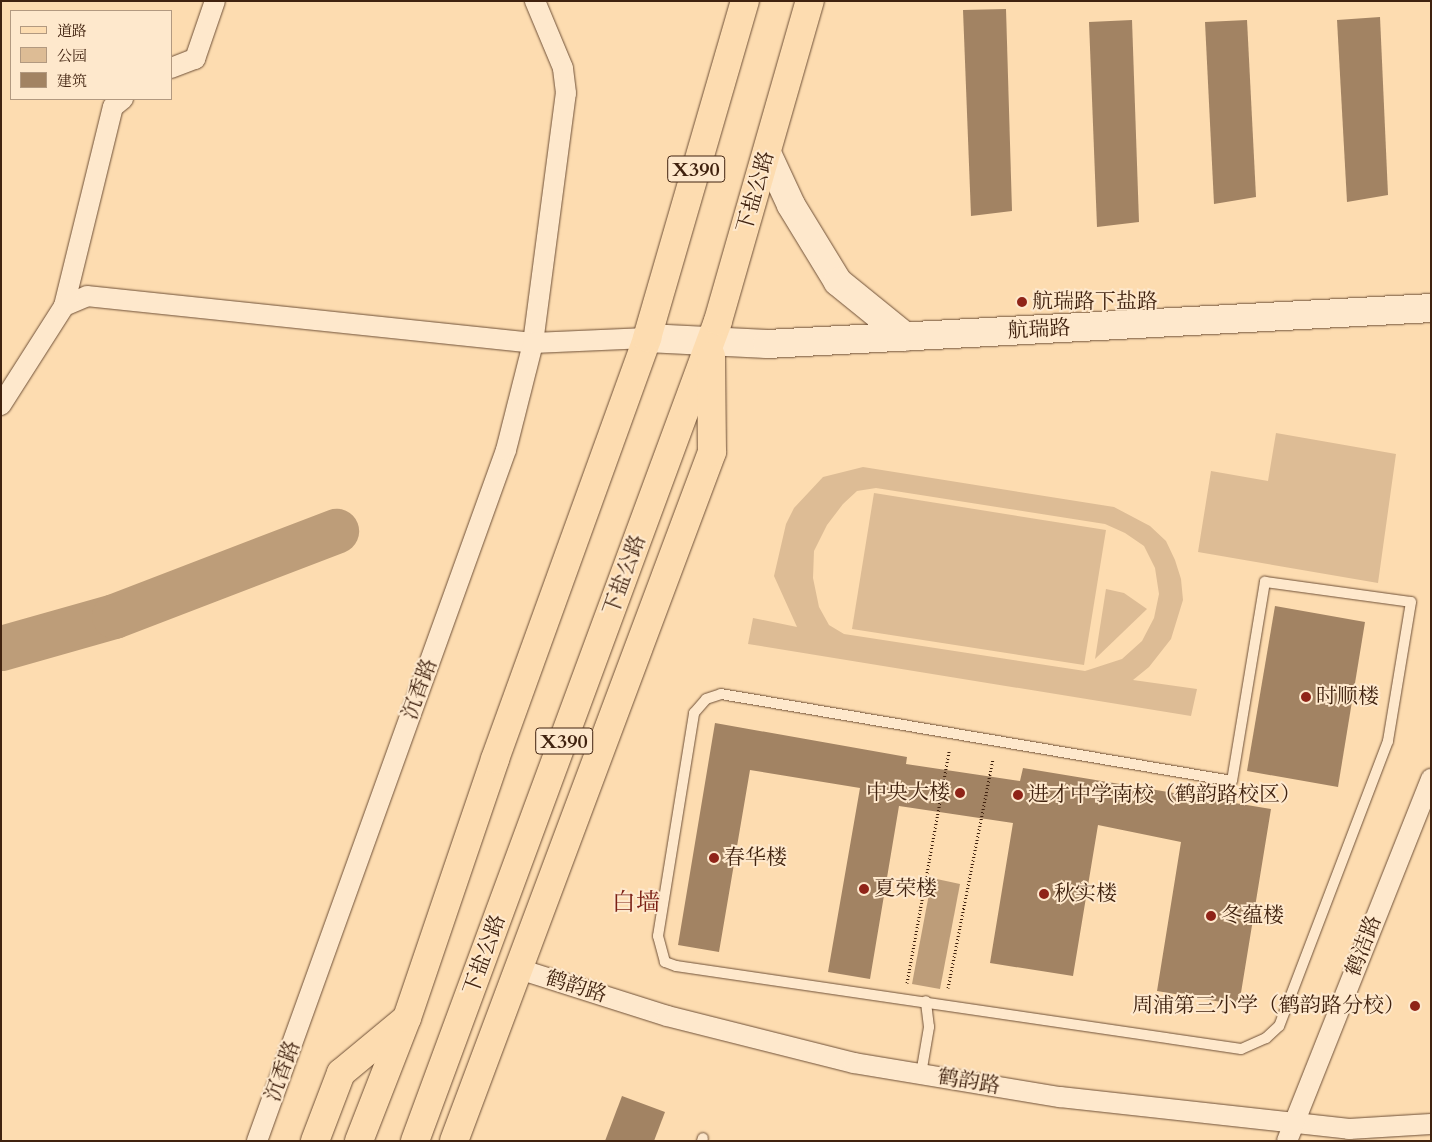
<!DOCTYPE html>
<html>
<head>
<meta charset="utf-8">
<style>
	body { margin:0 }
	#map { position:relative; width:1432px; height:1142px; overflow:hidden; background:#fddcb0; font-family:Cardo,"Noto Serif SC",serif }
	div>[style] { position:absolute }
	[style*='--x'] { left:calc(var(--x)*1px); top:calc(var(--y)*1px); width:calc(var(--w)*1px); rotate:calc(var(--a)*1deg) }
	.green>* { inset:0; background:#ddbc95 }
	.water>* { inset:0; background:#bd9d79 }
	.river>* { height:45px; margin:-22.5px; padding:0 22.5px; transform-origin:22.5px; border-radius:22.5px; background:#bd9d79 }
	.building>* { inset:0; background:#a28363 }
	.path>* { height:3px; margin-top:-1.5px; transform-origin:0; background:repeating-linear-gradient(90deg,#40220f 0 1px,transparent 0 3.5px) }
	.roads { filter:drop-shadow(0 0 1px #6f5037) drop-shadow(0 0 1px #6f5037) }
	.lane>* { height:10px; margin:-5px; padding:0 5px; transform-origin:5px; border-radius:5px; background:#fee8cc }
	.street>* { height:20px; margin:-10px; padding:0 10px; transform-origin:10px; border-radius:10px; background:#fee8cc }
	.secondary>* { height:28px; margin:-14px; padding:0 14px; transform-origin:14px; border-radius:14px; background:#fee8cc }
	.primary>* { height:28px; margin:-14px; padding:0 14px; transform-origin:14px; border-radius:14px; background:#fddcb0 }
	.dots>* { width:14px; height:14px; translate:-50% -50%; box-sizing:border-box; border:2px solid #fee8cc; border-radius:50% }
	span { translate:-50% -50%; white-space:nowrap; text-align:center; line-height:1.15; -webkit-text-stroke:4px #fee8cc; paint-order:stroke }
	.shield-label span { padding:1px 4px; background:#fee8cc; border:1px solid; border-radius:4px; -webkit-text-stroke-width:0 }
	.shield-label { font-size:20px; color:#40220f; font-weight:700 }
	.street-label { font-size:21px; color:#40220f }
	.poi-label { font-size:21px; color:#40220f }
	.left { translate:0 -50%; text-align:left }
	.right { translate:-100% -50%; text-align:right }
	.quarter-label { font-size:24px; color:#7a1f14 }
	.frame { position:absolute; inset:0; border:2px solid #40220f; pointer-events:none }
	.legend { position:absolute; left:10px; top:10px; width:162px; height:90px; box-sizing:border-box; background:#fee8cc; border:1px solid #b29980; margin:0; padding:6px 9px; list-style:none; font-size:15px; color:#40220f }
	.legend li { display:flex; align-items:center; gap:10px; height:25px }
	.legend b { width:25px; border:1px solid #b29980 }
</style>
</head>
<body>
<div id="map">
	<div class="green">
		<div style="clip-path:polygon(1276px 433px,1396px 454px,1378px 583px,1198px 552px,1211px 471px,1268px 481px)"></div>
		<div style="clip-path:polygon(evenodd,863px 467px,1114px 507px,1150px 526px,1166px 541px,1175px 560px,1181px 579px,1183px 600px,1171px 639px,1149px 667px,1133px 680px,1197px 689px,1191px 716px,748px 644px,753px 618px,797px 627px,774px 576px,786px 524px,794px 508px,823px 477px,863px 467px,876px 488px,1105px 524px,1125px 533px,1144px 546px,1155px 568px,1159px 594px,1154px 618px,1142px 641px,1122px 659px,1085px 671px,844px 634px,829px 625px,819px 607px,813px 578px,814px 551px,827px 525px,843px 504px,857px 491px,876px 488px)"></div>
		<div style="clip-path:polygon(874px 493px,1106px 530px,1084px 665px,852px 629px)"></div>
		<div style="clip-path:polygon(1106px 589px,1124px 593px,1147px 609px,1095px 659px)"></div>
	</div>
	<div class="water">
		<div style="clip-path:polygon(932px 878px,960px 884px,940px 989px,912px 984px)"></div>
	</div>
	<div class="river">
		<div style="--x:1;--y:648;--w:117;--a:-15.8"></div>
		<div style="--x:114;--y:616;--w:238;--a:-21"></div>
	</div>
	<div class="building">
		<div style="clip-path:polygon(1006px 9px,1012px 211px,971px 216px,963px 10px)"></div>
		<div style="clip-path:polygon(1380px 17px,1388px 195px,1347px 202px,1337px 20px)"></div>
		<div style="clip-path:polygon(1132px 20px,1139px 222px,1097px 227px,1089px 22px)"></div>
		<div style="clip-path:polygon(1247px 20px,1256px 197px,1214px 204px,1205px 22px)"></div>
		<div style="clip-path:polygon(1275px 606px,1365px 622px,1338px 787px,1247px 771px)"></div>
		<div style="clip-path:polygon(715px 723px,907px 757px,906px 764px,1020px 781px,1023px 768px,1271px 809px,1239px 1005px,1157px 991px,1181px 842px,1098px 825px,1073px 976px,990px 963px,1013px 823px,899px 806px,870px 979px,828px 972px,860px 788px,750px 770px,719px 952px,678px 945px)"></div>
		<div style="clip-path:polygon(622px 1096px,665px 1112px,654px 1141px,605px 1141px)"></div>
	</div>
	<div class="path">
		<div style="--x:907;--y:983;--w:236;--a:-79.7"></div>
		<div style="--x:948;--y:988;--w:234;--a:-78.9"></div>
	</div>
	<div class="roads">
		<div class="lane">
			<div style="--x:1265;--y:582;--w:147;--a:7.8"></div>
			<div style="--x:1411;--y:602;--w:141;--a:99.4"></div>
			<div style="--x:1388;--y:741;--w:305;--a:110.9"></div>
			<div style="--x:1279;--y:1026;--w:18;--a:137"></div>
			<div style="--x:1266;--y:1038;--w:27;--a:156"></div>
			<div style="--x:1241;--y:1049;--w:571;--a:-171.64"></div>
			<div style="--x:676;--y:966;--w:12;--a:-160"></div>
			<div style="--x:665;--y:962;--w:27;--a:-105"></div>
			<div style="--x:658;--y:936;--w:226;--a:-80.8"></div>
			<div style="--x:694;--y:713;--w:18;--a:-49"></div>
			<div style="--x:706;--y:699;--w:16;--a:-18"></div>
			<div style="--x:721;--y:694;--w:518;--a:9.66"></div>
			<div style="--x:1232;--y:781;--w:202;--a:-80.6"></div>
			<div style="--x:921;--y:1074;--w:48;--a:-80.3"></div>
			<div style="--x:929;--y:1027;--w:26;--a:-97"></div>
			<div style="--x:702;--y:1141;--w:3;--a:-72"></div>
		</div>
		<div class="street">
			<div style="--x:171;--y:68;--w:26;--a:-21"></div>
			<div style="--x:195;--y:59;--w:61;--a:-71"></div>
			<div style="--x:64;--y:306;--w:205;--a:-76.2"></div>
			<div style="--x:113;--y:107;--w:13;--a:-39"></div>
			<div style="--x:1;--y:405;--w:117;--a:-57.5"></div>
			<div style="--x:64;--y:306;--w:25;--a:-23"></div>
			<div style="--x:87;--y:296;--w:448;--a:6"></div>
			<div style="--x:533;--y:343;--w:252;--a:-82.5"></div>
			<div style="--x:566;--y:93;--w:25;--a:-97"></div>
			<div style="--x:563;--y:68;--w:73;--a:-112.7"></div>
			<div style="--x:519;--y:969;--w:155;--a:17.6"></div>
			<div style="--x:667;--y:1016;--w:193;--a:14.1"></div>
			<div style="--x:854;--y:1063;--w:209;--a:9.4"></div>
			<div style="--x:1060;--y:1097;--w:291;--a:6.3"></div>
			<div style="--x:1349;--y:1129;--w:82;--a:-3.5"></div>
			<div style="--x:257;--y:1141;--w:734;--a:-70.18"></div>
			<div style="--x:506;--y:450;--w:110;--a:-75.8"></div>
			<div style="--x:533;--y:343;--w:114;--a:-2.5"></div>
			<div style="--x:1287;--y:1141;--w:390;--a:-68.3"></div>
		</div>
		<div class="secondary">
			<div style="--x:767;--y:153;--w:57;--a:65.2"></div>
			<div style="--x:791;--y:205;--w:90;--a:58.6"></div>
			<div style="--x:838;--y:282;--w:87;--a:39"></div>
			<div style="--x:647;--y:338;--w:120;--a:2.9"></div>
			<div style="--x:767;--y:344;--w:665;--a:-3.1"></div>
		</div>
		<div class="primary">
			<div style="--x:315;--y:1141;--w:73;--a:-69.1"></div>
			<div style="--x:341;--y:1073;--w:85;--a:-39.7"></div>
			<div style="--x:359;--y:1141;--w:132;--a:-68.7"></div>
			<div style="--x:407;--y:1018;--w:274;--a:-71.2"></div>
			<div style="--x:495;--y:759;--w:448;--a:-70.1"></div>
			<div style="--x:647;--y:338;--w:351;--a:-73.8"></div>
			<div style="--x:415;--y:1141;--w:874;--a:-69.72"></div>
			<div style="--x:718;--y:321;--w:333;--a:-74"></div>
			<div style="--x:454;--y:1141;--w:736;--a:-69.47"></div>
			<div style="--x:712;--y:452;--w:96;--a:-90.6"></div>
		</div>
	</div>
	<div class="dots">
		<div style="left:1022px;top:302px;background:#8f2418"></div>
		<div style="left:1306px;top:697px;background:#8f2418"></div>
		<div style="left:960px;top:793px;background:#8f2418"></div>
		<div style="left:1018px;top:795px;background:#8f2418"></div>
		<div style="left:714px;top:858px;background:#8f2418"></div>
		<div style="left:864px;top:889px;background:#8f2418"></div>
		<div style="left:1044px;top:894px;background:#8f2418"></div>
		<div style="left:1211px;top:916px;background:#8f2418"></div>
		<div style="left:1415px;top:1006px;background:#8f2418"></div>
	</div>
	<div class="shield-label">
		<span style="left:696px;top:169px">X390</span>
		<span style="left:564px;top:741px">X390</span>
	</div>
	<div class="street-label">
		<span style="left:756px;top:192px;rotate:-74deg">下盐公路</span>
		<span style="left:1039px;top:330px;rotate:-3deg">航瑞路</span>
		<span style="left:625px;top:575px;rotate:-70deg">下盐公路</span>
		<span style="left:420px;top:689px;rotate:-70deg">沉香路</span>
		<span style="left:1364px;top:946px;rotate:-69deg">鹤洁路</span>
		<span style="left:485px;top:955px;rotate:-70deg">下盐公路</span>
		<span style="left:576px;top:987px;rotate:17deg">鹤韵路</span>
		<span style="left:283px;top:1071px;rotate:-70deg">沉香路</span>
		<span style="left:969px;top:1082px;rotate:9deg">鹤韵路</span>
	</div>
	<div class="poi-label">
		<span class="left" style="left:1032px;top:302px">航瑞路下盐路</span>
		<span class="left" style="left:1316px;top:697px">时顺楼</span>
		<span class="right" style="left:950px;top:793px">中央大楼</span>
		<span class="left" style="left:1028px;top:795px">进才中学南校（鹤韵路校区）</span>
		<span class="left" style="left:724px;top:858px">春华楼</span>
		<span class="left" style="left:874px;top:889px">夏荣楼</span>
		<span class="left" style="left:1054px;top:894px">秋实楼</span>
		<span class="left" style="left:1221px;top:916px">冬蕴楼</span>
		<span class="right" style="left:1405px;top:1006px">周浦第三小学（鹤韵路分校）</span>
	</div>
	<div class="quarter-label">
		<span style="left:636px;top:903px">白墙</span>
	</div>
	<div class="frame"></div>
	<ul class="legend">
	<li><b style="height:6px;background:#fddcb0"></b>道路</li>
	<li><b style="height:14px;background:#ddbc95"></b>公园</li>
	<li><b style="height:14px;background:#a28363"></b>建筑</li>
	</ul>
</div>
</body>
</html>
